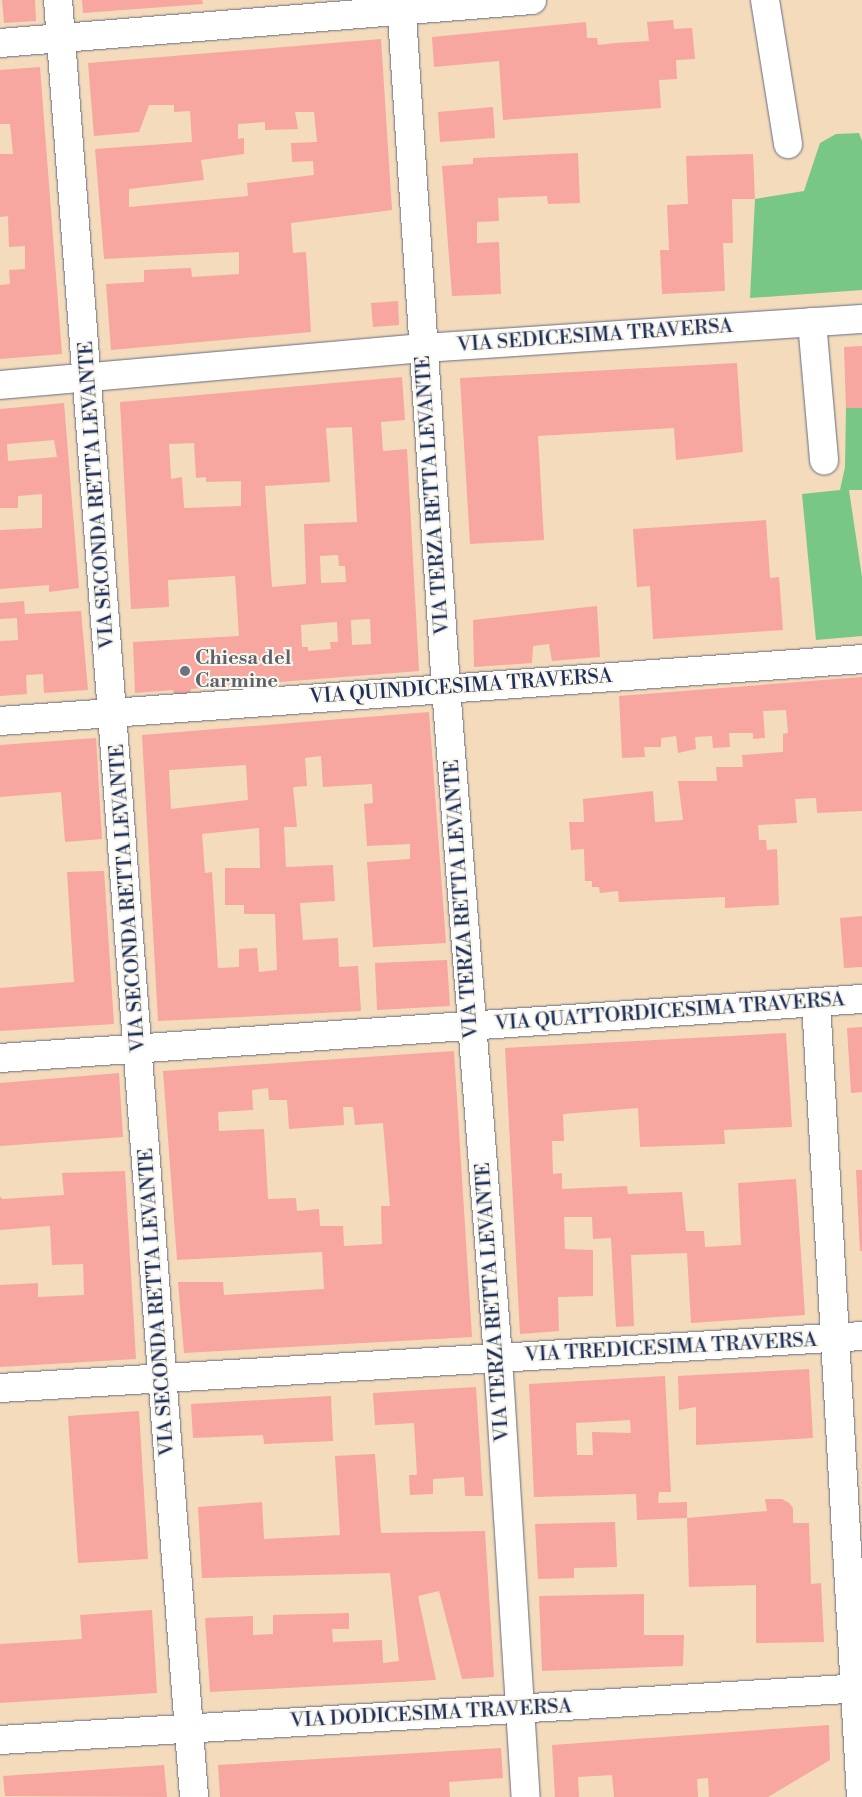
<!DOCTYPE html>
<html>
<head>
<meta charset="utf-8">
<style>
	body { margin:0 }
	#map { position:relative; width:862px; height:1797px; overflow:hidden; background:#f3dbbc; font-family:"Libre Bodoni",serif }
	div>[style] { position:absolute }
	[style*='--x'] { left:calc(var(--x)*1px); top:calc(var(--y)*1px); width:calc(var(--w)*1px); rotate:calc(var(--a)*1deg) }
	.green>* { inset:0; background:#79c786 }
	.building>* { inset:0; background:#f7a6a0 }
	.roads { filter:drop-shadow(0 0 1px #676b7f) drop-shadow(0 0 1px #676b7f) }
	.minor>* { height:28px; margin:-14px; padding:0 14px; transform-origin:14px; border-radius:14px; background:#fff }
	.tertiary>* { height:28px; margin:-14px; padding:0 14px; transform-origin:14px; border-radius:14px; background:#fff }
	.dots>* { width:14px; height:14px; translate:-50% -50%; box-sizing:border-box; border:2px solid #fbf7ec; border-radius:50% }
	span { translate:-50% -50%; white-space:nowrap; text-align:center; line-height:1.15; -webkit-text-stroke:4px #fbf7ec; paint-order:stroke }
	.street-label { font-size:20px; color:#1b2f5e }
	.worship-label { font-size:20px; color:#5b616d; font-weight:700 }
	.left { translate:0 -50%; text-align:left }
</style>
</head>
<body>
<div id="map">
	<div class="green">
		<div style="clip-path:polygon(859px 133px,862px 141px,862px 290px,750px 298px,755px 199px,804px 191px,820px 143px,836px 134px)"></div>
		<div style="clip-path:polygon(846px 408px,862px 408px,862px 490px,849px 490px,862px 577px,862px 636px,816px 640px,802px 494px,840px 490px,845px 467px)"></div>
	</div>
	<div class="building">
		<div style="clip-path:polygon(2px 0,35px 0,36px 21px,4px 23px)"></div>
		<div style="clip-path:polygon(82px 0,202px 0,203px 4px,83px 13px)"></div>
		<div style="clip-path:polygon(673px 20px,674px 29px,692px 28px,695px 59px,676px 60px,677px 79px,659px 80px,661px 108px,503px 120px,499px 61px,434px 67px,432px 37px,586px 22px,587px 38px,597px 38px,598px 45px,616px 43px,649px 41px,647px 22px)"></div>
		<div style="clip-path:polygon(evenodd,381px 39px,392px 210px,291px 223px,293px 253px,306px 252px,311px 332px,111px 350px,106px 284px,144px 282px,144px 270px,191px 268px,192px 277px,239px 274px,239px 252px,104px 259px,95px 149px,192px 142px,190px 111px,174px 112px,174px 105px,149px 105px,139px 132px,94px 136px,88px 63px,381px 39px,295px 112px,314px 112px,317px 142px,291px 143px,292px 162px,313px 161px,314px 175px,247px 183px,248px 196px,129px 207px,129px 189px,204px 180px,201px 160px,244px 154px,244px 138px,238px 139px,238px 124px,265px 122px,265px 130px,298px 129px,295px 112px)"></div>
		<div style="clip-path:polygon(40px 67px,62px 354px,0 359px,0 285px,10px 284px,9px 270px,25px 269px,25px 246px,9px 247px,8px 216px,0 217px,0 154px,13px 154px,10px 124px,0 124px,0 70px)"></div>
		<div style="clip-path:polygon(493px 107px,495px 138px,440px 142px,438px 112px)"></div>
		<div style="clip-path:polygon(578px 153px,580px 203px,548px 204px,547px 196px,498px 198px,499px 221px,477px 222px,477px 243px,499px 242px,501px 294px,452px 296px,442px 166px,473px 164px,473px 158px)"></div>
		<div style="clip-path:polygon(753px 154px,755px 199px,732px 199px,733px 243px,723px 243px,725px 291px,662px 294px,660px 250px,669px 250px,667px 205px,688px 204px,686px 156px)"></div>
		<div style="clip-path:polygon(398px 301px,399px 325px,373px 327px,371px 303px)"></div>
		<div style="clip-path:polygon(862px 346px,862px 408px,846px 408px,844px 347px)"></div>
		<div style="clip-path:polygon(737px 363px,743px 452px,676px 460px,674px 428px,538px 436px,544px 540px,470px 544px,460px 378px)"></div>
		<div style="clip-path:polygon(evenodd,402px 377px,405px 420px,381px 422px,383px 451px,407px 449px,419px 671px,191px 689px,190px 694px,175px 696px,173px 690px,135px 693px,133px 642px,239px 636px,235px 576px,168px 580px,169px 607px,131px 609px,120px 402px,402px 377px,352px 427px,357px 522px,304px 524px,306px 584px,272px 587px,265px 486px,330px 482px,326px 428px,352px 427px,402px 377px,194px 443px,196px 478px,206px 477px,206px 482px,241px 481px,241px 506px,184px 508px,182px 477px,171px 479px,169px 444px,194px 443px,402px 377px,338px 555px,339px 566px,345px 566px,346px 582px,321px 583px,320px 556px,338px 555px,402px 377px,370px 619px,371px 644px,352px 645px,351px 620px,370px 619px,402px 377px,337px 622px,338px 642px,330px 642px,331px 649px,308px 651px,308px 647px,302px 647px,301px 625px,337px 622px)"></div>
		<div style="clip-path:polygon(evenodd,64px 403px,79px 588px,49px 592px,49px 585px,0 589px,0 530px,42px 528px,42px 494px,18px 496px,18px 508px,0 508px,0 409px,64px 403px,54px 440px,57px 457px,8px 461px,7px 444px,54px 440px)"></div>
		<div style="clip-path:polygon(766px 520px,770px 578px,779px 577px,783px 630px,653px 639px,650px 586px,637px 587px,633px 529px)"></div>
		<div style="clip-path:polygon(24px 601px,25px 614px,81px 611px,88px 690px,44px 693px,43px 674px,26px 675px,27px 694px,0 696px,0 641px,18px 640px,17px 618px,0 619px,0 603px)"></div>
		<div style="clip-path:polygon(597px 606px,600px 657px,552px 661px,549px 644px,533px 646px,532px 663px,474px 667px,473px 620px)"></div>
		<div style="clip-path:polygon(862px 677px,862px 811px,817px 813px,816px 798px,795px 799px,797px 823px,758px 825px,759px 840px,766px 840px,767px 850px,777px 849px,779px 905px,725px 908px,725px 897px,619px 902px,618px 891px,600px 893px,599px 887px,592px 887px,592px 881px,585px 881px,584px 849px,571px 850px,569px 822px,584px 822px,583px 799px,653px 791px,655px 822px,683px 820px,678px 781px,717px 781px,716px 767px,743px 767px,742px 755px,783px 752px,783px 734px,788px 733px,786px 710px,763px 711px,765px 738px,753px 739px,753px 733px,729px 733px,730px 747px,713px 748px,712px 736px,695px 737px,696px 749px,678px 753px,676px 736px,661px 738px,661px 747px,644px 747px,645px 757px,622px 758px,619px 696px)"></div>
		<div style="clip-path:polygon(evenodd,429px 712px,446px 943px,373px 947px,367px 862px,410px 859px,410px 844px,367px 846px,364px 804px,373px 803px,372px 784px,323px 787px,321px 756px,305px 758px,307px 786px,293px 787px,297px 827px,284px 827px,286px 867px,333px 865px,335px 901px,300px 903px,303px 940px,338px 938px,339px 967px,358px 966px,361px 1011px,158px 1021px,142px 735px,429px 712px,246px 765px,248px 800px,171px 809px,169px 770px,246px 765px,429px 712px,259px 828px,260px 868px,225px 868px,225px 905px,244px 905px,244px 914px,275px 914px,277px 970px,259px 972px,257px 948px,239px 949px,239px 967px,218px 968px,212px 872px,205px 873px,202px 834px,259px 828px)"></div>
		<div style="clip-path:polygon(96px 738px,102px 839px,65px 842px,61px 792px,0 797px,0 745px)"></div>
		<div style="clip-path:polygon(104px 871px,114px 1024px,0 1031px,0 988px,74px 982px,67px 872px)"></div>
		<div style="clip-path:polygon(862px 916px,862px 967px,844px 968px,840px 918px)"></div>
		<div style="clip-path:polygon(447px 960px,450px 1006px,377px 1010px,375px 963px)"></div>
		<div style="clip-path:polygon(862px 1027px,862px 1092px,851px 1093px,847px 1028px)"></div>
		<div style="clip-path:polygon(786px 1033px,792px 1127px,724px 1130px,725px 1144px,640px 1147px,638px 1108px,563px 1114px,564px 1141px,552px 1141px,553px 1174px,562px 1173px,562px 1189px,627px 1186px,628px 1194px,682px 1192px,686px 1231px,704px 1231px,705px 1247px,741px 1245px,738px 1183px,796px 1179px,805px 1315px,691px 1323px,687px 1253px,631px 1255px,634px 1326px,616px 1327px,611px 1238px,593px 1239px,592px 1217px,564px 1217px,565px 1249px,593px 1250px,593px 1296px,558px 1297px,559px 1331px,520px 1334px,505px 1048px)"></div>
		<div style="clip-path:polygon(evenodd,454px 1051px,472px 1337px,184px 1353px,178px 1282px,223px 1282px,224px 1295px,324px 1289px,322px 1252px,177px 1260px,163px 1071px,454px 1051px,268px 1088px,269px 1100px,287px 1100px,289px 1129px,344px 1125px,343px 1107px,353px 1107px,355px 1125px,383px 1123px,390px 1206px,381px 1206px,382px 1244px,344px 1246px,343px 1226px,320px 1226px,319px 1209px,297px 1211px,296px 1198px,268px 1199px,264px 1129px,219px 1131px,218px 1112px,253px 1110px,252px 1090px,268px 1088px)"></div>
		<div style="clip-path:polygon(119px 1073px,123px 1137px,0 1146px,0 1083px)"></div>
		<div style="clip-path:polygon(856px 1170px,862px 1170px,862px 1251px,860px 1251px)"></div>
		<div style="clip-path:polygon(125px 1171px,136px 1359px,0 1367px,0 1285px,38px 1283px,38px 1297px,84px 1295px,83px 1264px,52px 1265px,50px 1226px,0 1230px,0 1196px,2px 1199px,64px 1195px,62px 1173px)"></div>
		<div style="clip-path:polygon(809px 1369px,813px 1438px,696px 1445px,696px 1407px,679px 1410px,678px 1376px)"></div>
		<div style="clip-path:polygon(evenodd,665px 1376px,671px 1492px,659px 1492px,658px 1503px,687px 1502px,687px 1518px,767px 1511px,765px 1499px,782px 1499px,789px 1503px,793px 1508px,793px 1523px,809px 1523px,811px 1584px,821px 1583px,824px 1642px,756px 1643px,756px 1585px,689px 1587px,687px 1518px,637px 1520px,636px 1494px,534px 1497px,529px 1384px,665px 1376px,630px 1420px,631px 1433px,592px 1432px,593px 1455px,577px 1455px,576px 1423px,630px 1420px)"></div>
		<div style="clip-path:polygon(476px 1387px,483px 1496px,465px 1496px,464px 1477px,433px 1479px,433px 1494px,410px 1495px,409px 1475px,417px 1475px,414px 1423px,375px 1425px,373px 1393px)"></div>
		<div style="clip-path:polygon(331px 1396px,333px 1441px,264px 1444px,263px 1435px,193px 1438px,191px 1404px)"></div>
		<div style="clip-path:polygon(139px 1411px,148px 1559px,78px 1563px,68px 1416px)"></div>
		<div style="clip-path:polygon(375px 1454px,381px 1533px,485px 1531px,494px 1677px,462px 1679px,439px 1591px,418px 1596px,436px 1680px,210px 1692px,205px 1618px,253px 1616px,253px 1635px,273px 1634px,273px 1615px,349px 1613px,349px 1629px,332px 1629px,333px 1642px,382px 1640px,383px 1663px,399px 1661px,390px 1573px,202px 1578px,198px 1507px,262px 1502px,264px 1539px,340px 1535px,335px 1456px)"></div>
		<div style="clip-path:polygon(615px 1522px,617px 1567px,574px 1568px,574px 1578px,538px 1579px,535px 1524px)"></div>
		<div style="clip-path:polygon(644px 1594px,644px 1635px,684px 1635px,683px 1666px,542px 1671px,539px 1596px)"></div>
		<div style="clip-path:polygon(152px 1610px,157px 1693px,0 1703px,0 1644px,82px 1639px,80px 1615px)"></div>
		<div style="clip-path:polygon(829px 1725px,830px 1760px,768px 1797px,709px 1797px,708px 1778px,697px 1779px,698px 1797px,614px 1797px,612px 1775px,578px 1777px,579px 1797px,555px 1797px,552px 1745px)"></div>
		<div style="clip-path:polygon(501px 1748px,503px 1778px,449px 1782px,450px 1797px,220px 1797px,218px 1765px)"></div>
		<div style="clip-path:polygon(164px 1765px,167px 1797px,5px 1796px,3px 1776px)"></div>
	</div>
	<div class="roads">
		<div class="minor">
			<div style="--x:58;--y:0;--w:1802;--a:85.67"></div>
			<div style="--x:401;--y:0;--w:689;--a:86.26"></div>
			<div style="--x:446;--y:688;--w:672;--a:85.56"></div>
			<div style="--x:498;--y:1358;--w:440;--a:86.4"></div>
			<div style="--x:765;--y:0;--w:146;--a:80.9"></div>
			<div style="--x:0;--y:43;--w:534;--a:-4.62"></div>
			<div style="--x:812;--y:322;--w:139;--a:85"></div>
			<div style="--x:0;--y:385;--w:425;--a:-5"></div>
			<div style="--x:423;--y:348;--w:440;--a:-3.8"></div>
			<div style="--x:0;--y:721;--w:864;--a:-4.11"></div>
			<div style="--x:816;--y:1002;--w:796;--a:86.76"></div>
			<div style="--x:0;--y:1058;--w:864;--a:-3.92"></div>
			<div style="--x:0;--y:1388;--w:864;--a:-3.45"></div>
		</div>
		<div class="tertiary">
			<div style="--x:0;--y:1740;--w:864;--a:-3.45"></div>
		</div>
	</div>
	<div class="dots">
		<div style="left:185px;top:671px;background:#6b7280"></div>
	</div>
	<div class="street-label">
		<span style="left:595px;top:336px;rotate:-4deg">VIA SEDICESIMA TRAVERSA</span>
		<span style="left:97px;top:495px;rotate:-94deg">VIA SECONDA RETTA LEVANTE</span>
		<span style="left:433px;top:495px;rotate:-94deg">VIA TERZA RETTA LEVANTE</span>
		<span style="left:461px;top:687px;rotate:-4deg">VIA QUINDICESIMA TRAVERSA</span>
		<span style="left:128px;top:898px;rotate:-94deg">VIA SECONDA RETTA LEVANTE</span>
		<span style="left:462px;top:899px;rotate:-94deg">VIA TERZA RETTA LEVANTE</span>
		<span style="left:670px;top:1012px;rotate:-4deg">VIA QUATTORDICESIMA TRAVERSA</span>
		<span style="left:157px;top:1302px;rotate:-94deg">VIA SECONDA RETTA LEVANTE</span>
		<span style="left:493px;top:1302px;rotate:-94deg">VIA TERZA RETTA LEVANTE</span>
		<span style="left:671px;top:1348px;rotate:-3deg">VIA TREDICESIMA TRAVERSA</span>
		<span style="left:431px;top:1714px;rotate:-3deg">VIA DODICESIMA TRAVERSA</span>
	</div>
	<div class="worship-label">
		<span class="left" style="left:195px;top:670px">Chiesa del<br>Carmine</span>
	</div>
</div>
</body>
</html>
